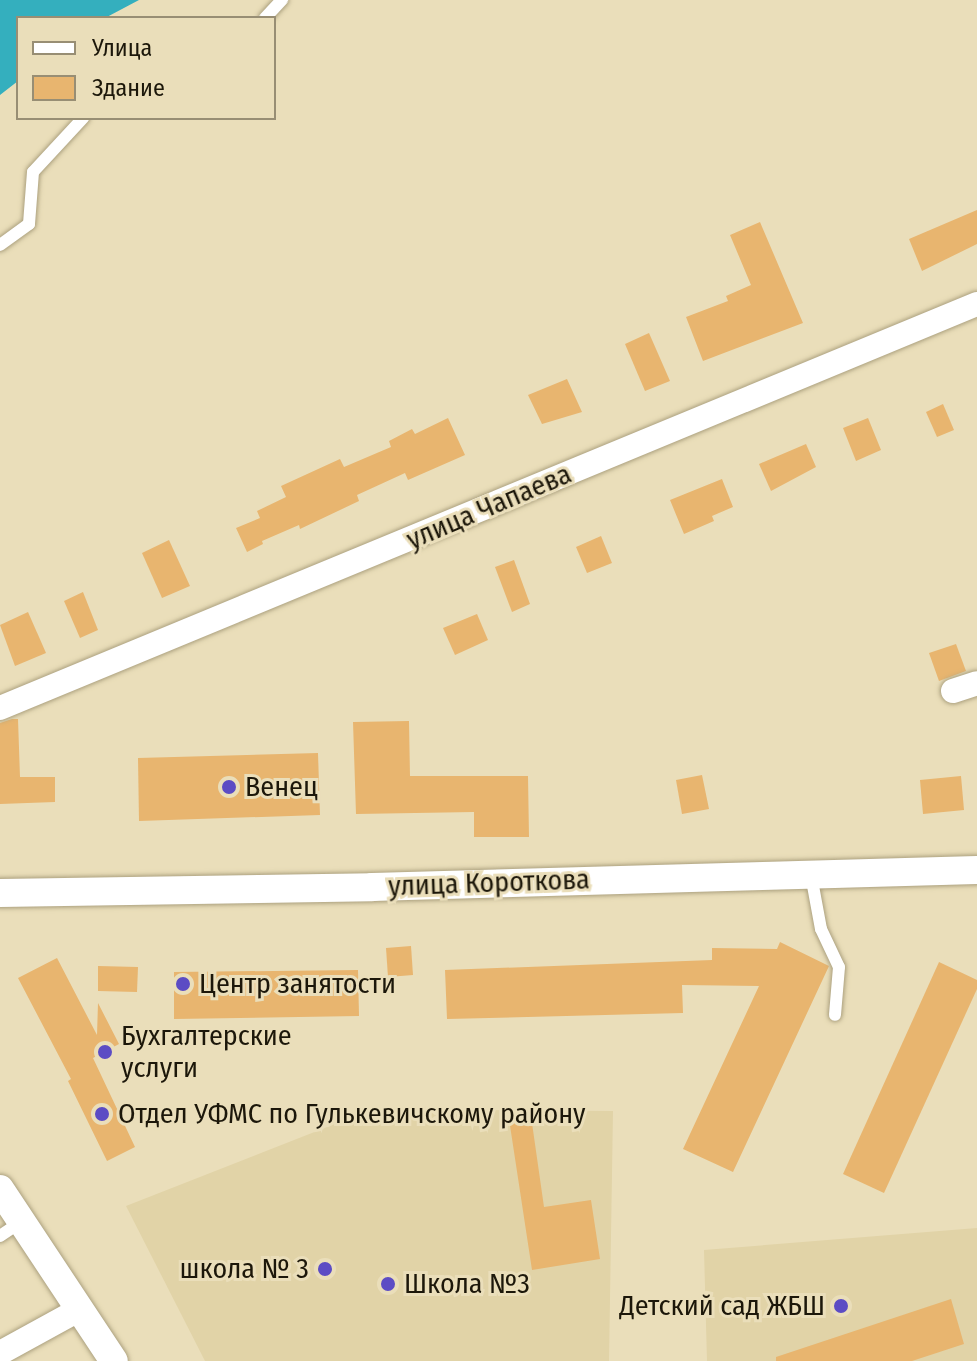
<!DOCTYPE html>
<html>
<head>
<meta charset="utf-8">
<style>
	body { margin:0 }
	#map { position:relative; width:977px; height:1361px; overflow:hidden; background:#eadeba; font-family:"Fira Sans Condensed",sans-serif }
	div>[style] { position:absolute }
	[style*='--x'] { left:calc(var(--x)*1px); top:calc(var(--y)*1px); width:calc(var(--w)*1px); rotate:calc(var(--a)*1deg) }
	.built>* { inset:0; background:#e1d3a7 }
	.water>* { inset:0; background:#34afbe }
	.building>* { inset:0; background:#e8b56f }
	.roads { filter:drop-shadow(0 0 2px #aca17f) drop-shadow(0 0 2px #aca17f) }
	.service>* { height:12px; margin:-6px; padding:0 6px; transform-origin:6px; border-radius:6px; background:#fff }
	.minor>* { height:24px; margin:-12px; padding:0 12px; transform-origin:12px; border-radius:12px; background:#fff }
	.tertiary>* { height:28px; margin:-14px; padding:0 14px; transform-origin:14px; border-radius:14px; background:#fff }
	.dots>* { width:22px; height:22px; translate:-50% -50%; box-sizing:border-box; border:4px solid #eadeba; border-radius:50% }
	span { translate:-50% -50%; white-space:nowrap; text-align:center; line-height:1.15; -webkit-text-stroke:6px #eadeba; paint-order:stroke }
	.street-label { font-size:28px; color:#1c170a }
	.poi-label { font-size:28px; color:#1c170a }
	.left { translate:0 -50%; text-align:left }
	.right { translate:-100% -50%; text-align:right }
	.legend { position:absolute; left:16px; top:16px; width:260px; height:104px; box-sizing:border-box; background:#eadeba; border:2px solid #988e74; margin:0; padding:10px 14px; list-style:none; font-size:24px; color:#1c170a }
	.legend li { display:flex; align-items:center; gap:16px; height:40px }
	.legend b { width:40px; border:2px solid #988e74 }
</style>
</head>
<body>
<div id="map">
	<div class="built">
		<div style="clip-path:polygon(373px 1109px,613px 1111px,609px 1361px,205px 1361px,126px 1206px)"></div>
		<div style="clip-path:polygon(977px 1228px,977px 1361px,707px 1361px,704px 1250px)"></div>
	</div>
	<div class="water">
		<div style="clip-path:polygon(0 0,139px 0,105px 18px,18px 18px,18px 81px,0 95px)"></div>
	</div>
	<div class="building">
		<div style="clip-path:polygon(977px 210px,977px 244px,922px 271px,909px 239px)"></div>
		<div style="clip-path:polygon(760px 222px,803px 323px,703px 361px,686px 317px,728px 301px,726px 296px,751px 285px,730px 235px)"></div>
		<div style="clip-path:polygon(649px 333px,670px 381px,645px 391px,625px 344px)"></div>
		<div style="clip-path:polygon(567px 379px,582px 412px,542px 424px,528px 395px)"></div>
		<div style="clip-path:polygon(943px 404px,954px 430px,937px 437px,926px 412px)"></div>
		<div style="clip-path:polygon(448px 418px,465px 455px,408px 480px,405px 473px,357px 495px,359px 501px,300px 529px,299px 525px,262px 541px,263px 544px,247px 552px,236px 528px,260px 518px,257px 511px,286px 497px,281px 486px,340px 459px,344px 467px,391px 447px,389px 441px,412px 429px,415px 434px)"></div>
		<div style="clip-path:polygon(868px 418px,881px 450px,856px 461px,843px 428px)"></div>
		<div style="clip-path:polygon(806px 444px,816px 467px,771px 491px,759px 464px)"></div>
		<div style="clip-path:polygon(722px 479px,733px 507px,712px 516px,714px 521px,684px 534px,670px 500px)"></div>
		<div style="clip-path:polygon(601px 536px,612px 563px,587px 573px,576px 547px)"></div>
		<div style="clip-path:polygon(169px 540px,190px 586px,162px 598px,142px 553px)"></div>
		<div style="clip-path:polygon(514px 560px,530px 604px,512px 612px,495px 567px)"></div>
		<div style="clip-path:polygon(83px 592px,98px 630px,80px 638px,64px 601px)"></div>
		<div style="clip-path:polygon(28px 612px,46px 653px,15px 666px,0 625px)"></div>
		<div style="clip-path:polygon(477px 614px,488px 640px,455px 655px,443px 628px)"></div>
		<div style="clip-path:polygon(956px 644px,966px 671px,939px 681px,929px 653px)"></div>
		<div style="clip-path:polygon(12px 719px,18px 719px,20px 777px,55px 777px,55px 802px,0 804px,0 723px)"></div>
		<div style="clip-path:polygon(409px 721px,410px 776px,528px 776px,529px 837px,474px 837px,474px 812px,356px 814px,353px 722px)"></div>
		<div style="clip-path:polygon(318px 753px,320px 815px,139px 821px,138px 758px)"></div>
		<div style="clip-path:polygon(702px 775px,709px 809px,682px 814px,676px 780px)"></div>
		<div style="clip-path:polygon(961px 776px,964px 810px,923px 814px,920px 780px)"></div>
		<div style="clip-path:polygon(780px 942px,829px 966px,733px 1172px,683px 1149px,759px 986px,682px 985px,683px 1013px,447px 1019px,445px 970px,712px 960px,712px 948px,777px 949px)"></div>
		<div style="clip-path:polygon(411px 946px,413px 975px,388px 977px,386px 948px)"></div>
		<div style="clip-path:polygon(57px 958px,97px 1035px,98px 1003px,119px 1044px,93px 1058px,135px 1147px,107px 1161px,68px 1081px,71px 1079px,18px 978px)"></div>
		<div style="clip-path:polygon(939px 962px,977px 980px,977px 989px,884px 1193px,843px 1174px)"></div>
		<div style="clip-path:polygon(98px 966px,138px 967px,137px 992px,98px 991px)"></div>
		<div style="clip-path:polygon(358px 970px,359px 1016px,174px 1019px,174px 972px)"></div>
		<div style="clip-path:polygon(531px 1116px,544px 1207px,591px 1200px,600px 1259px,532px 1270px,509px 1119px)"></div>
		<div style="clip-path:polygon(951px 1299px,964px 1344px,912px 1361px,776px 1361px,776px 1357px)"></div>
	</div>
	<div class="roads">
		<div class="service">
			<div style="--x:265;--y:18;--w:25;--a:-47"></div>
			<div style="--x:0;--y:245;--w:36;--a:-36"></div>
			<div style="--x:29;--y:224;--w:52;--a:-85.6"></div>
			<div style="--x:33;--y:172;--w:74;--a:-47.2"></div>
			<div style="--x:811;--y:875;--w:55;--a:79.5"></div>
			<div style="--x:821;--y:929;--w:42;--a:64.7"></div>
			<div style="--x:839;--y:967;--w:48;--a:94.8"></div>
			<div style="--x:0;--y:1236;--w:25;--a:-34"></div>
		</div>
		<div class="minor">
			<div style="--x:953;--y:691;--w:25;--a:-18"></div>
			<div style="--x:0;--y:708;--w:1057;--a:-22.47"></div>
			<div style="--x:0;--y:1353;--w:91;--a:-28.8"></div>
		</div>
		<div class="tertiary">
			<div style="--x:0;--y:893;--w:372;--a:-0.9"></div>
			<div style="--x:372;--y:887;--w:605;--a:-1.61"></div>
			<div style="--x:0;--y:1189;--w:206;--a:56.5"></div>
		</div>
	</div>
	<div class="dots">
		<div style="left:229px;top:787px;background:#5c4cc4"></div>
		<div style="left:183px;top:984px;background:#5c4cc4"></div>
		<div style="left:105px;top:1052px;background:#5c4cc4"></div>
		<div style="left:102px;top:1114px;background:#5c4cc4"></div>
		<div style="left:325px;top:1269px;background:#5c4cc4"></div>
		<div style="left:388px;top:1284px;background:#5c4cc4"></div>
		<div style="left:841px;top:1306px;background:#5c4cc4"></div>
	</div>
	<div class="street-label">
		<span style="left:489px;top:507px;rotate:-23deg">улица Чапаева</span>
		<span style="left:489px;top:883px;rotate:-2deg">улица Короткова</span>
	</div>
	<div class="poi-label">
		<span class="left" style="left:245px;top:787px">Венец</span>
		<span class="left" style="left:199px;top:984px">Центр занятости</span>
		<span class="left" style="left:121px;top:1052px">Бухгалтерские<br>услуги</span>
		<span class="left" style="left:118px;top:1114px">Отдел УФМС по Гулькевичскому району</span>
		<span class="right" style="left:309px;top:1269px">школа № 3</span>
		<span class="left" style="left:404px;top:1284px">Школа №3</span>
		<span class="right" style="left:825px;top:1306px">Детский сад ЖБШ</span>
	</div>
	<ul class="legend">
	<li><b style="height:10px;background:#fff"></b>Улица</li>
	<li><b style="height:22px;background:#e8b56f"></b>Здание</li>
	</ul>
</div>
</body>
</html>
